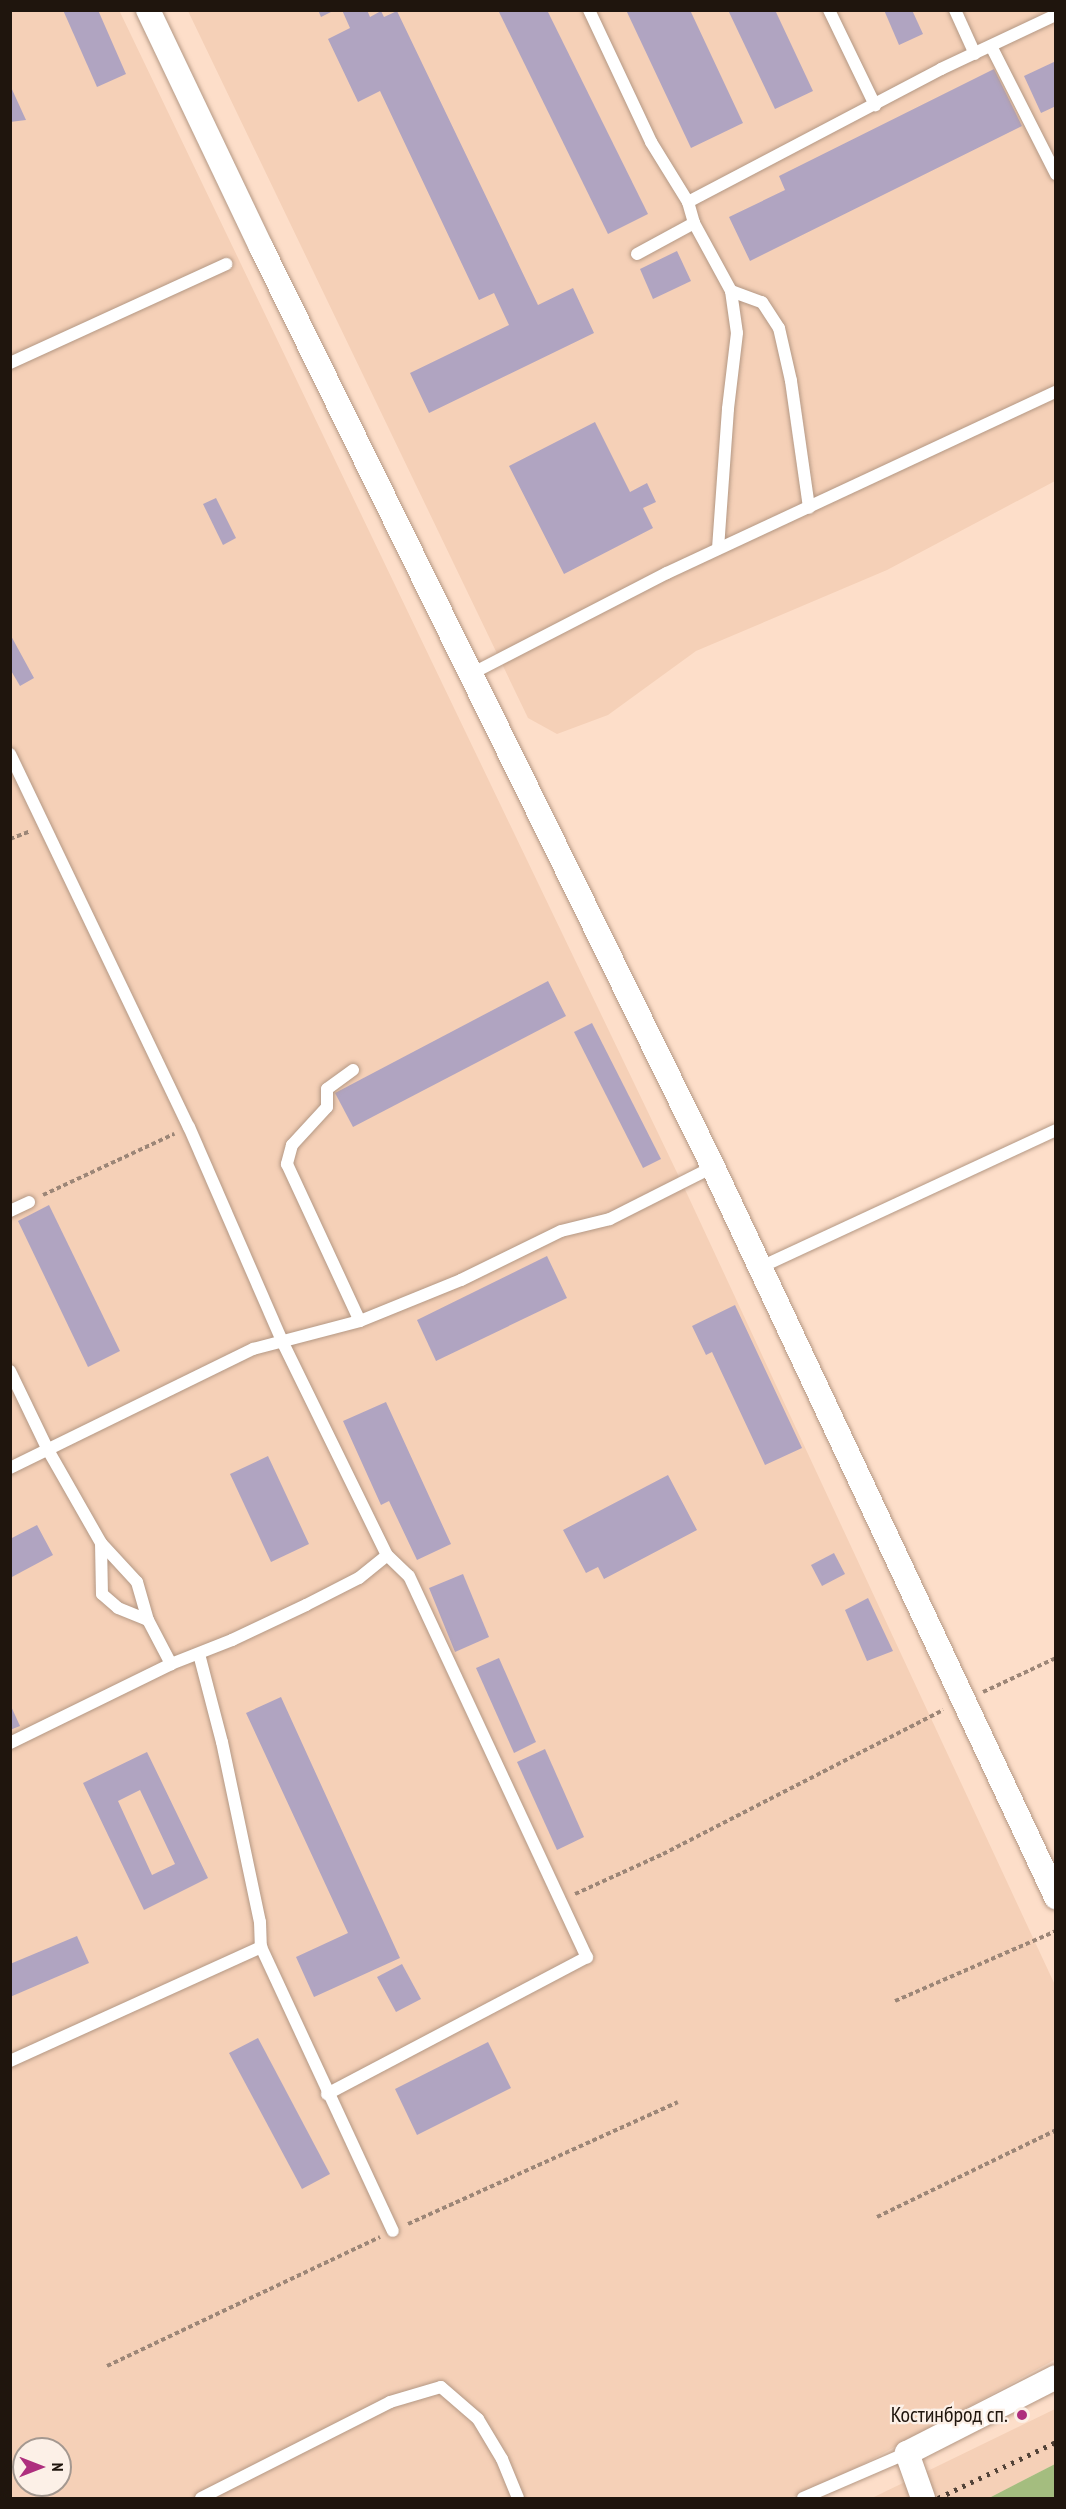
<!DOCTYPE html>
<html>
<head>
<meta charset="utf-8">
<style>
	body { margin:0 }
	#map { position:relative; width:1066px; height:2509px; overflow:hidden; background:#fddec9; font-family:"PT Sans Narrow",sans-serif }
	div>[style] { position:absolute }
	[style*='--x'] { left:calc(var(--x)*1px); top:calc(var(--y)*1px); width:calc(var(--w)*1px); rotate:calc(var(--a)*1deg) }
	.built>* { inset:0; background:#f5d0b7 }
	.green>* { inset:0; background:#a4bd7f }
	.building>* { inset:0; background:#b0a4c1 }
	.path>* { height:4px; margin-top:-2px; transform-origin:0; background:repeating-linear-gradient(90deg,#9c8677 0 4.5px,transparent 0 7.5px) }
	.roads { filter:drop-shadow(0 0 2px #b49884) drop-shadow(0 0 2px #b49884) }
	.lane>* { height:12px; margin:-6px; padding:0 6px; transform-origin:6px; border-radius:6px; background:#fff }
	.street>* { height:24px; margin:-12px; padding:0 12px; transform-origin:12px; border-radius:12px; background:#fff }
	.rail>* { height:4.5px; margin-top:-2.25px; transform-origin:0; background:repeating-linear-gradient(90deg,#524338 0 3px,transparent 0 9px) }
	.dots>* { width:16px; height:16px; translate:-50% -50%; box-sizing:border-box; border:3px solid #fcf0e7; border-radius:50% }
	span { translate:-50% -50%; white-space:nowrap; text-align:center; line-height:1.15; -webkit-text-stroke:4.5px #fcf0e7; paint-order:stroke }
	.poi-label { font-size:22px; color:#1f150d }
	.right { translate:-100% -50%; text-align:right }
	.frame { position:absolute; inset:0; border:12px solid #1f150d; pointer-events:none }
	.north { position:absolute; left:12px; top:2437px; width:60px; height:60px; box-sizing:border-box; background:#fcf0e7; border:2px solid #a49890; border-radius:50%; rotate:90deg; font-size:16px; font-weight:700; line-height:24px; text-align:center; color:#1f150d }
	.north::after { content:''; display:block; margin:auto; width:21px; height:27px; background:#ae2f7e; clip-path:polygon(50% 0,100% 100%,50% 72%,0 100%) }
</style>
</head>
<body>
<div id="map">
	<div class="built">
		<div style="clip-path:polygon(evenodd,119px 10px,682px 1183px,1055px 1985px,1056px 2359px,856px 2468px,790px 2498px,11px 2498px,10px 11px,119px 10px,24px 2449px,60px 2449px,60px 2485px,24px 2485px,24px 2449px)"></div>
		<div style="clip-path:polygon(188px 11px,1055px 11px,1055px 481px,887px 570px,696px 651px,608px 715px,557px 734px,528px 718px)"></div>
		<div style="clip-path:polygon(1055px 2409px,1055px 2464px,989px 2498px,872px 2498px)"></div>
	</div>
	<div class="green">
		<div style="clip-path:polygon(1055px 2464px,1055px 2498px,989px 2498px)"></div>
	</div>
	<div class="building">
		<div style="clip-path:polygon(63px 10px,98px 10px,126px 74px,97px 87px)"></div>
		<div style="clip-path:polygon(318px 10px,335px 10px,321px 17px)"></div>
		<div style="clip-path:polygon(342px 10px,367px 10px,370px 17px,381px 11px,384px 17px,397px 11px,538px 305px,573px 288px,594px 333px,429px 413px,410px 373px,509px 325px,494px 293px,479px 300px,380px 91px,358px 102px,328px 39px,350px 28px)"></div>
		<div style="clip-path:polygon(498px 10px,547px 10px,648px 214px,608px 234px)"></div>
		<div style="clip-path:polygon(626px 10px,690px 10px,743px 123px,691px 148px)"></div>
		<div style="clip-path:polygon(728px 10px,775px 10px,813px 91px,775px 109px)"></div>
		<div style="clip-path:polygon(884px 10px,912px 10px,923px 34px,899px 45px)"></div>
		<div style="clip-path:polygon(1056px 61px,1056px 106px,1041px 113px,1024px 76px)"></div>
		<div style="clip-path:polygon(994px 69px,1022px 126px,750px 261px,729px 217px,785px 190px,779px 176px)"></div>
		<div style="clip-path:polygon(10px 85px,26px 120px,10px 122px)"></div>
		<div style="clip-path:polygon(677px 251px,691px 281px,653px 299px,640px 269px)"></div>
		<div style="clip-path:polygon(595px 422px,630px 492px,647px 483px,656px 502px,643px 508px,653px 528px,564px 574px,509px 466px)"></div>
		<div style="clip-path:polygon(216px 498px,236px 538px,223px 545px,203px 504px)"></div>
		<div style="clip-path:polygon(10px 634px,34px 678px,20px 686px,10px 669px)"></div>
		<div style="clip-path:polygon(548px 981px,566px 1016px,353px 1127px,335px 1093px)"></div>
		<div style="clip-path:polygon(592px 1023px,661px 1159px,643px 1168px,574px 1032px)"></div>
		<div style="clip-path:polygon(49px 1205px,120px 1351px,88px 1367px,18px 1221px)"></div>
		<div style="clip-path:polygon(547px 1256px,567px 1298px,436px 1361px,417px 1320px)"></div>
		<div style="clip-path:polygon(735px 1305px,802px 1448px,765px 1465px,712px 1352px,706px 1355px,692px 1326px)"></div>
		<div style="clip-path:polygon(386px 1402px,451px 1544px,417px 1560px,389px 1501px,381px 1505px,343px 1421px)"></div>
		<div style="clip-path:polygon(268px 1456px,309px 1544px,271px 1562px,230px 1474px)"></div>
		<div style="clip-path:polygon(668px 1475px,697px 1530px,604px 1579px,598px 1567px,586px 1573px,563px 1530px)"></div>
		<div style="clip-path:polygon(37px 1525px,53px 1555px,10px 1578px,10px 1539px)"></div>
		<div style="clip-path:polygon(834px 1553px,845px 1574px,822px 1586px,811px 1565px)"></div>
		<div style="clip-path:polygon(463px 1574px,489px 1637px,455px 1652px,429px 1588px)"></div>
		<div style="clip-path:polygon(868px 1598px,893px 1651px,867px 1661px,845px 1610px)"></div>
		<div style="clip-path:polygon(499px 1658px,536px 1742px,514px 1753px,476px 1668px)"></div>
		<div style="clip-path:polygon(281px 1697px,400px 1958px,314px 1997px,296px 1957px,348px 1933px,246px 1713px)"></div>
		<div style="clip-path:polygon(10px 1704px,20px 1726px,10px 1730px)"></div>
		<div style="clip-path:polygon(545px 1749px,584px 1837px,557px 1850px,517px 1762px)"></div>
		<div style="clip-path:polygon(evenodd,147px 1752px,208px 1878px,144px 1910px,83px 1783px,147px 1752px,140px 1790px,175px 1864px,152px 1875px,118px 1801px,140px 1790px)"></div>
		<div style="clip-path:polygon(77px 1936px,89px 1963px,10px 1997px,10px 1964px)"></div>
		<div style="clip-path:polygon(402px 1964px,421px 1999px,396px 2012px,377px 1977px)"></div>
		<div style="clip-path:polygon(258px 2038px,330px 2174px,302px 2189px,229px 2053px)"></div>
		<div style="clip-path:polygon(488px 2042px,511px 2088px,417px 2135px,395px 2089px)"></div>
	</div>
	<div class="path">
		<div style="--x:10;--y:839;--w:22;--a:-21"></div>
		<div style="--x:43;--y:1195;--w:145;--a:-25"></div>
		<div style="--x:983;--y:1692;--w:81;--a:-25"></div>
		<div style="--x:575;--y:1894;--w:97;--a:-24.4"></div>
		<div style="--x:663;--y:1854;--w:315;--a:-27.2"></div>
		<div style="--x:895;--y:2001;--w:176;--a:-23.5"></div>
		<div style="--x:877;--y:2217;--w:199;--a:-25.9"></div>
		<div style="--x:408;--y:2224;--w:296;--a:-24.3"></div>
		<div style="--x:107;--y:2366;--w:302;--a:-25.3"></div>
	</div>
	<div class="roads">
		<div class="lane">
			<div style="--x:589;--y:10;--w:146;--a:64.8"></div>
			<div style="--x:651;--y:142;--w:70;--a:58.3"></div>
			<div style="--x:688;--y:202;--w:22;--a:74"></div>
			<div style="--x:694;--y:223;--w:77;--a:61.4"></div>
			<div style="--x:731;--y:291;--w:42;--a:81.9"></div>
			<div style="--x:737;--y:333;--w:77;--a:96.8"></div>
			<div style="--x:728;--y:409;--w:140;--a:94.1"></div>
			<div style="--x:829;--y:10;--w:106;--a:64.2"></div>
			<div style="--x:955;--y:10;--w:48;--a:65.6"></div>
			<div style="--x:991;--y:46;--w:144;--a:63.1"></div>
			<div style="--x:688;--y:202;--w:286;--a:-27.7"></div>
			<div style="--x:941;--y:69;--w:127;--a:-25.2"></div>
			<div style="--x:637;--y:254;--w:65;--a:-28.5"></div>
			<div style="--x:731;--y:291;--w:33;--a:20"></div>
			<div style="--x:762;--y:302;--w:31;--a:57"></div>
			<div style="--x:779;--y:328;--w:54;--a:77.2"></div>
			<div style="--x:791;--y:381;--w:128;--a:81.9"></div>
			<div style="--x:10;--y:363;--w:238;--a:-24.6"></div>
			<div style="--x:471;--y:674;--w:220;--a:-27.3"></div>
			<div style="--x:667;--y:573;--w:429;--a:-25"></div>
			<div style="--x:10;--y:754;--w:414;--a:64.4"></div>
			<div style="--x:189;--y:1127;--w:236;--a:66.5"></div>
			<div style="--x:283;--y:1343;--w:236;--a:63.9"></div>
			<div style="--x:387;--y:1555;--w:30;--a:44"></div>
			<div style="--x:409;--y:1576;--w:421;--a:65"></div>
			<div style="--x:587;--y:1957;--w:294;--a:152.2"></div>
			<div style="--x:353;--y:1070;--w:32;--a:144"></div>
			<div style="--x:327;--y:1089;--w:18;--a:90"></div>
			<div style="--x:327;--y:1107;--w:52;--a:132.6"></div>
			<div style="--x:292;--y:1145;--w:20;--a:105"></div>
			<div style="--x:287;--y:1164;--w:173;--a:65.1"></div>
			<div style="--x:10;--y:1211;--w:21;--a:-25"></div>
			<div style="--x:761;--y:1267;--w:325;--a:-24.9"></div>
			<div style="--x:10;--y:1371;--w:88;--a:64.3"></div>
			<div style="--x:48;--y:1450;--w:107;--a:60.3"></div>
			<div style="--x:101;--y:1543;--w:53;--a:47.3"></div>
			<div style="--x:137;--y:1582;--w:40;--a:74"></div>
			<div style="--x:148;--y:1620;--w:50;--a:62.4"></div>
			<div style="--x:10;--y:1468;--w:271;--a:-26.1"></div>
			<div style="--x:253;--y:1349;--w:111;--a:-14.7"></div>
			<div style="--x:360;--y:1321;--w:109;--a:-22.1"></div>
			<div style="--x:461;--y:1280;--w:111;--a:-26.1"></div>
			<div style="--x:561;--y:1231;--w:50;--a:-13.8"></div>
			<div style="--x:610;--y:1219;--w:115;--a:-26.8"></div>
			<div style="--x:101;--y:1543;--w:51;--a:88.9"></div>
			<div style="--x:102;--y:1594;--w:21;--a:41"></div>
			<div style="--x:118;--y:1608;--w:32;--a:22"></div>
			<div style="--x:199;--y:1654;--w:91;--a:75.4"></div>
			<div style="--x:222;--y:1742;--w:184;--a:78.1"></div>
			<div style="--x:260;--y:1922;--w:25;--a:88"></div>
			<div style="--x:261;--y:1947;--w:313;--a:65.1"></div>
			<div style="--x:10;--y:1743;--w:179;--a:-26.1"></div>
			<div style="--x:171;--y:1664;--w:66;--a:-21.5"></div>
			<div style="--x:232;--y:1640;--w:82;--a:-25.3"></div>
			<div style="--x:306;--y:1605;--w:59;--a:-27"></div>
			<div style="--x:359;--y:1578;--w:36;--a:-39"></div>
			<div style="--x:10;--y:2061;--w:276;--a:-24.4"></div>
			<div style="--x:201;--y:2498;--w:212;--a:-26.9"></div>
			<div style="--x:390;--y:2402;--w:53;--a:-16.4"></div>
			<div style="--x:441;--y:2387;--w:49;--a:40.9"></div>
			<div style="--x:478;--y:2419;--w:47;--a:59"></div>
			<div style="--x:502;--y:2459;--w:42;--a:67.7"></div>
			<div style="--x:803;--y:2498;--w:113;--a:-23.4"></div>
		</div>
		<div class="street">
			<div style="--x:148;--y:10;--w:263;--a:64.5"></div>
			<div style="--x:261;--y:247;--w:1025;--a:63.83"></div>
			<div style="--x:713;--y:1167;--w:807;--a:64.83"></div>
			<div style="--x:923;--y:2498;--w:48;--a:-109.6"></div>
			<div style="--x:907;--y:2453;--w:167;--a:-27"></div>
		</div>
	</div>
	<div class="rail">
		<div style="--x:938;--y:2498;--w:131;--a:-25.4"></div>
	</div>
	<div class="dots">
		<div style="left:1022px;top:2415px;background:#ae2f7e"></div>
	</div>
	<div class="poi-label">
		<span class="right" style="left:1008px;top:2415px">Костинброд сп.</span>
	</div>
	<div class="frame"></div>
	<div class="north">N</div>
</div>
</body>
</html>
